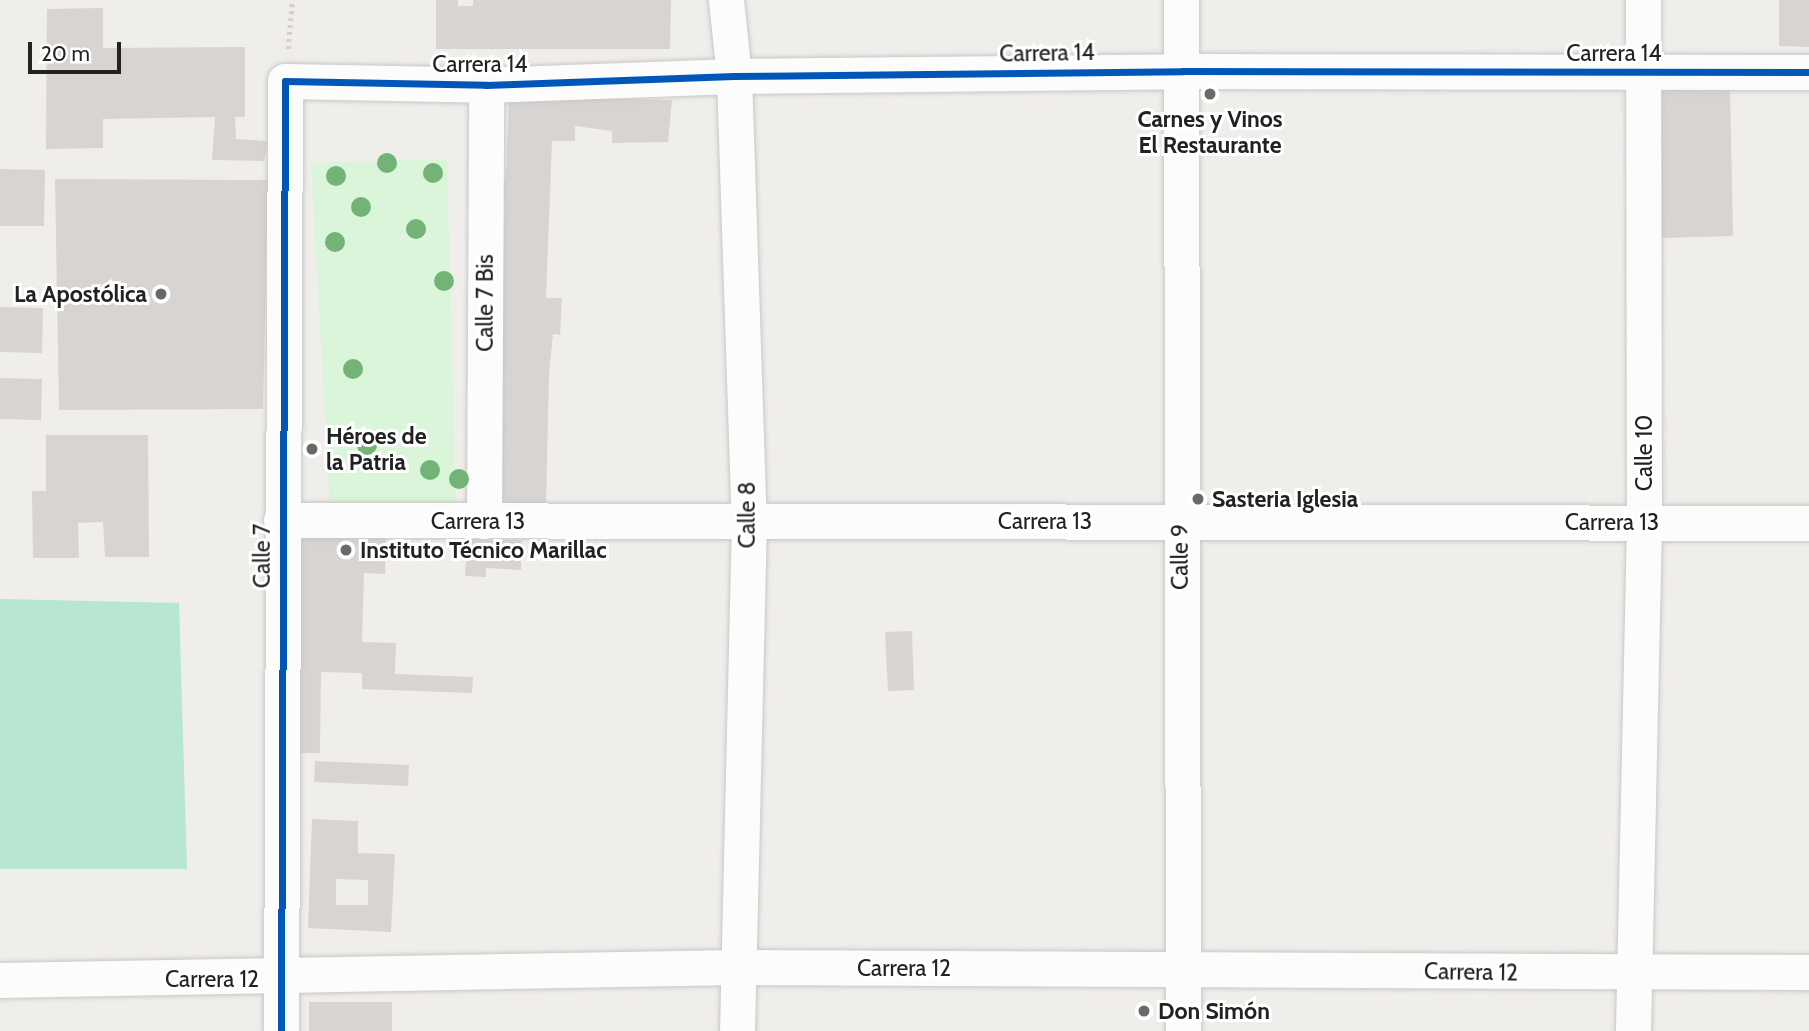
<!DOCTYPE html>
<html>
<head>
<meta charset="utf-8">
<style>
	body { margin:0 }
	#map { position:relative; width:1809px; height:1031px; overflow:hidden; background:#f0eeeb; font-family:Cabin,sans-serif }
	div>[style] { position:absolute }
	[style*='--x'] { left:calc(var(--x)*1px); top:calc(var(--y)*1px); width:calc(var(--w)*1px); rotate:calc(var(--a)*1deg) }
	.park>* { inset:0; background:#daf5da }
	.pitch>* { inset:0; background:#b7e6d2 }
	.building>* { inset:0; background:#d7d4d2 }
	.path>* { height:4.5px; margin-top:-2.25px; transform-origin:0; background:repeating-linear-gradient(90deg,#dccecd 0 3.5px,transparent 0 7px) }
	.roads { filter:drop-shadow(0 0 2px #c9c8c7) drop-shadow(0 0 2px #c9c8c7) }
	.minor>* { height:35px; margin:-17.5px; padding:0 17.5px; transform-origin:17.5px; border-radius:17.5px; background:#fdfcfc }
	.cycleway>* { height:7px; margin:-3.5px; padding:0 3.5px; transform-origin:3.5px; border-radius:3.5px; background:#0057b8 }
	.trees>* { width:20px; height:20px; margin:-10px; border-radius:50%; background:#73b476 }
	.dots>* { width:19px; height:19px; translate:-50% -50%; box-sizing:border-box; border:4px solid #fff; border-radius:50% }
	span { translate:-50% -50%; white-space:nowrap; text-align:center; line-height:1.15; -webkit-text-stroke:6px #fff; paint-order:stroke }
	.street-label { font-size:23px; color:#222 }
	.poi-label { font-size:23px; color:#222; font-weight:700 }
	.right { translate:-100% -50%; text-align:right }
	.left { translate:0 -50%; text-align:left }
	.scale { position:absolute; left:28px; top:42px; width:93px; height:32px; box-sizing:border-box; border:4px solid #222; border-top:0; padding-left:9px; font-size:21px; line-height:24px; white-space:nowrap; color:#222; -webkit-text-stroke:5px #fff; paint-order:stroke }
</style>
</head>
<body>
<div id="map">
	<div class="park">
		<div style="clip-path:polygon(447px 159px,456px 505px,330px 509px,311px 163px)"></div>
	</div>
	<div class="pitch">
		<div style="clip-path:polygon(0 599px,179px 603px,187px 869px,0 869px)"></div>
	</div>
	<div class="building">
		<div style="clip-path:polygon(436px 0,458px 0,458px 6px,473px 6px,473px 0,671px 0,670px 49px,436px 49px)"></div>
		<div style="clip-path:polygon(1779px 0,1809px 0,1809px 47px,1779px 46px)"></div>
		<div style="clip-path:polygon(103px 8px,103px 48px,245px 47px,245px 117px,235px 117px,236px 139px,268px 141px,264px 161px,212px 160px,215px 117px,103px 119px,103px 148px,46px 149px,47px 9px)"></div>
		<div style="clip-path:polygon(1730px 88px,1733px 236px,1660px 238px,1657px 90px)"></div>
		<div style="clip-path:polygon(509px 96px,672px 100px,668px 142px,612px 143px,612px 131px,575px 126px,575px 141px,552px 141px,546px 298px,562px 298px,560px 335px,553px 334px,549px 374px,546px 506px,496px 504px,505px 199px,501px 199px,502px 178px,506px 178px)"></div>
		<div style="clip-path:polygon(0 169px,45px 170px,44px 226px,0 226px)"></div>
		<div style="clip-path:polygon(55px 179px,268px 180px,263px 409px,59px 410px)"></div>
		<div style="clip-path:polygon(0 307px,43px 308px,42px 353px,0 352px)"></div>
		<div style="clip-path:polygon(0 378px,42px 379px,41px 420px,0 419px)"></div>
		<div style="clip-path:polygon(46px 435px,148px 435px,149px 557px,105px 557px,103px 522px,78px 523px,79px 558px,33px 558px,32px 491px,46px 491px)"></div>
		<div style="clip-path:polygon(293px 536px,386px 536px,385px 574px,364px 573px,362px 642px,396px 643px,395px 674px,473px 677px,472px 693px,362px 689px,362px 673px,321px 672px,320px 753px,289px 753px)"></div>
		<div style="clip-path:polygon(467px 539px,522px 540px,521px 570px,486px 568px,486px 577px,465px 576px)"></div>
		<div style="clip-path:polygon(912px 631px,914px 690px,888px 691px,885px 632px)"></div>
		<div style="clip-path:polygon(315px 761px,409px 765px,408px 786px,314px 782px)"></div>
		<div style="clip-path:polygon(evenodd,312px 819px,358px 821px,358px 853px,395px 854px,391px 932px,308px 928px,312px 819px,336px 879px,368px 880px,368px 905px,336px 905px,336px 879px)"></div>
		<div style="clip-path:polygon(309px 1002px,392px 1002px,392px 1031px,309px 1031px)"></div>
	</div>
	<div class="path">
		<div style="--x:288;--y:49;--w:49;--a:-85.3"></div>
	</div>
	<div class="roads">
		<div class="minor">
			<div style="--x:726;--y:0;--w:76;--a:84"></div>
			<div style="--x:734;--y:76;--w:443;--a:88.1"></div>
			<div style="--x:749;--y:519;--w:512;--a:91.34"></div>
			<div style="--x:1181;--y:0;--w:1031;--a:89.89"></div>
			<div style="--x:281;--y:520;--w:1528;--a:0.11"></div>
			<div style="--x:484;--y:521;--w:436;--a:-89.7"></div>
			<div style="--x:0;--y:980;--w:737;--a:-1.01"></div>
			<div style="--x:737;--y:967;--w:1072;--a:0.27"></div>
			<div style="--x:281;--y:1031;--w:950;--a:-89.76"></div>
			<div style="--x:285;--y:81;--w:201;--a:1.1"></div>
			<div style="--x:486;--y:85;--w:248;--a:-2.1"></div>
			<div style="--x:734;--y:76;--w:449;--a:-0.6"></div>
			<div style="--x:1183;--y:71;--w:626;--a:0.09"></div>
			<div style="--x:1633;--y:1031;--w:509;--a:-88.76"></div>
			<div style="--x:1644;--y:522;--w:522;--a:-90.11"></div>
		</div>
	</div>
	<div class="cycleway">
		<div style="--x:281;--y:1031;--w:950;--a:-89.76"></div>
		<div style="--x:285;--y:81;--w:201;--a:1.1"></div>
		<div style="--x:486;--y:85;--w:248;--a:-2.1"></div>
		<div style="--x:734;--y:76;--w:449;--a:-0.6"></div>
		<div style="--x:1183;--y:71;--w:626;--a:0.09"></div>
	</div>
	<div class="trees">
		<div style="left:387px;top:163px"></div>
		<div style="left:433px;top:173px"></div>
		<div style="left:336px;top:176px"></div>
		<div style="left:361px;top:207px"></div>
		<div style="left:416px;top:229px"></div>
		<div style="left:335px;top:242px"></div>
		<div style="left:444px;top:281px"></div>
		<div style="left:353px;top:369px"></div>
		<div style="left:367px;top:445px"></div>
		<div style="left:430px;top:470px"></div>
		<div style="left:459px;top:479px"></div>
	</div>
	<div class="dots">
		<div style="left:1210px;top:94px;background:#6a6968"></div>
		<div style="left:161px;top:294px;background:#6a6968"></div>
		<div style="left:312px;top:449px;background:#6a6968"></div>
		<div style="left:1198px;top:499px;background:#6a6968"></div>
		<div style="left:346px;top:550px;background:#6a6968"></div>
		<div style="left:1144px;top:1011px;background:#6a6968"></div>
	</div>
	<div class="street-label">
		<span style="left:1047px;top:53px;rotate:-1deg">Carrera 14</span>
		<span style="left:1614px;top:53px">Carrera 14</span>
		<span style="left:480px;top:64px">Carrera 14</span>
		<span style="left:485px;top:303px;rotate:-90deg">Calle 7 Bis</span>
		<span style="left:1644px;top:453px;rotate:-90deg">Calle 10</span>
		<span style="left:747px;top:515px;rotate:-90deg">Calle 8</span>
		<span style="left:478px;top:521px">Carrera 13</span>
		<span style="left:1045px;top:521px">Carrera 13</span>
		<span style="left:1612px;top:522px">Carrera 13</span>
		<span style="left:262px;top:556px;rotate:-90deg">Calle 7</span>
		<span style="left:1180px;top:557px;rotate:-90deg">Calle 9</span>
		<span style="left:904px;top:968px">Carrera 12</span>
		<span style="left:1471px;top:972px;rotate:1deg">Carrera 12</span>
		<span style="left:212px;top:979px">Carrera 12</span>
	</div>
	<div class="poi-label">
		<span style="left:1210px;top:132px">Carnes y Vinos<br>El Restaurante</span>
		<span class="right" style="left:147px;top:294px">La Apostólica</span>
		<span class="left" style="left:326px;top:449px">Héroes de<br>la Patria</span>
		<span class="left" style="left:1212px;top:499px">Sasteria Iglesia</span>
		<span class="left" style="left:360px;top:550px">Instituto Técnico Marillac</span>
		<span class="left" style="left:1158px;top:1011px">Don Simón</span>
	</div>
	<div class="scale">20 m</div>
</div>
</body>
</html>
